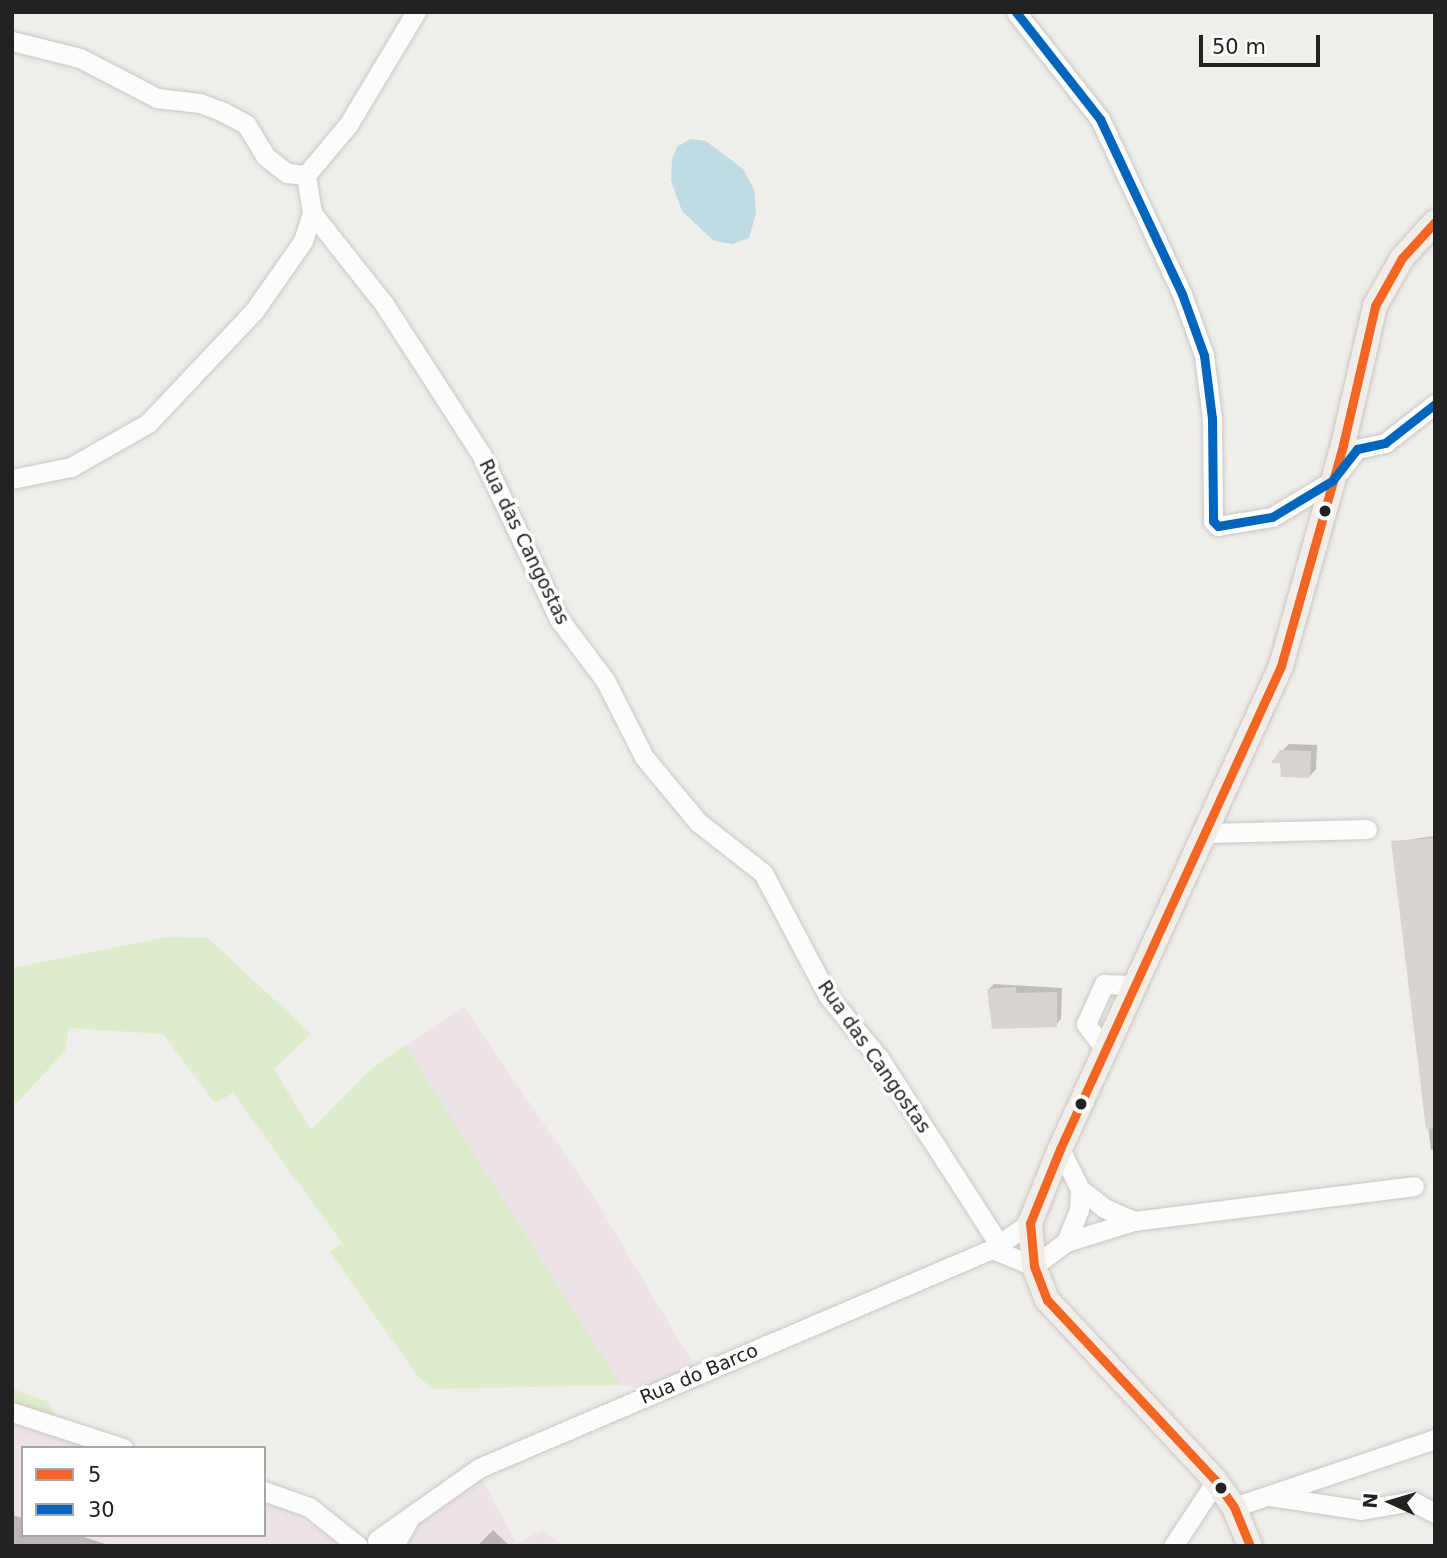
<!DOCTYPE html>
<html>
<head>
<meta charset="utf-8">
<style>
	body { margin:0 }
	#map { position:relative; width:1447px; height:1558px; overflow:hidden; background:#f0eeeb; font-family:"DejaVu Sans",sans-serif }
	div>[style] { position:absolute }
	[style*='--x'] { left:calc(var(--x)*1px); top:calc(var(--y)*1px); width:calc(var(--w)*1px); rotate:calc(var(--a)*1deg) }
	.industrial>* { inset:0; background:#ede4e9 }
	.grass>* { inset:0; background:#ddeccb }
	.water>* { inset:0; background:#bfdbe3 }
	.shadow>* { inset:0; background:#0003 }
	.building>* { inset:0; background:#d7d4d2 }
	.roads { filter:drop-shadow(0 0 2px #c9c8c7) drop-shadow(0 0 2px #c9c8c7) }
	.minor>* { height:19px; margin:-9.5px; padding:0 9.5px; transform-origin:9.5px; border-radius:9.5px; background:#fdfcfc }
	.major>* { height:24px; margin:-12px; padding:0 12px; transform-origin:12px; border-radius:12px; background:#f3ede7 }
	.bus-1>* { height:9px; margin:-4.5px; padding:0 4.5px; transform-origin:4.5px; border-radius:4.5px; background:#f26522 }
	.bus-2>* { height:9px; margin:-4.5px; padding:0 4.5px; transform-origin:4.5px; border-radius:4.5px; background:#0065bd }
	.dots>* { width:19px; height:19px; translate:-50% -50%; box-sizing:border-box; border:4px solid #fff; border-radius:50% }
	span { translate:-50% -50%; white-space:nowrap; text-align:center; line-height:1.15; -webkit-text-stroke:7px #fff; paint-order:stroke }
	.street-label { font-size:19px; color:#222 }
	.frame { position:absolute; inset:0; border:14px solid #222; pointer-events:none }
	.legend { position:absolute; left:21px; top:1446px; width:245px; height:91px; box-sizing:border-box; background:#fff; border:2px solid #a7a7a7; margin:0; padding:9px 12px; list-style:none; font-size:21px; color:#222 }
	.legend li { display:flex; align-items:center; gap:14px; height:35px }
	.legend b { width:35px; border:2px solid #a7a7a7 }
	.north { position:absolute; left:1356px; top:1467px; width:70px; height:70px; -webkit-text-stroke:5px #fff; paint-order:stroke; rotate:274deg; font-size:19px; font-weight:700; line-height:28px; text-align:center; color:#222 }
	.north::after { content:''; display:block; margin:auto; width:24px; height:32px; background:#222; clip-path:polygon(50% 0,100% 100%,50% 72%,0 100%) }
	.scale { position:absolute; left:1199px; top:35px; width:121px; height:32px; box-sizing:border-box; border:4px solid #222; border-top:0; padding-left:9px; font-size:21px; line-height:24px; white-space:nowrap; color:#222; -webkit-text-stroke:5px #fff; paint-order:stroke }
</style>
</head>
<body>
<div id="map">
	<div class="industrial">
		<div style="clip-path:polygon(464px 1006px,599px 1205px,696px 1369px,649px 1390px,621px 1385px,405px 1045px)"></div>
		<div style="clip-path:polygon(12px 1423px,89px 1448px,23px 1448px,23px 1535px,264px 1535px,264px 1504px,292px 1512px,338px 1545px,12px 1546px)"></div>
		<div style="clip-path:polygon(481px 1478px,517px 1543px,543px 1529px,562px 1546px,406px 1546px,423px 1518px)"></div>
	</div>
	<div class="grass">
		<div style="clip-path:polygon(167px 937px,208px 938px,311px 1034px,274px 1069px,311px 1130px,369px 1071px,405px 1045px,621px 1385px,434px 1389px,419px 1378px,330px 1252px,342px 1243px,233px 1093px,215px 1103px,163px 1034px,69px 1028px,65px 1051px,18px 1102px,12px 1103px,12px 968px)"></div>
		<div style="clip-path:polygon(12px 1389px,49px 1402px,56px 1423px,12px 1409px)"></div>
	</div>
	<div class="water">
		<div style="clip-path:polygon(690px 139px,706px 141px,743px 169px,754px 189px,756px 213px,749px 238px,733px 244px,714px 241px,682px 211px,671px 181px,672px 160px,677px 147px)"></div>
	</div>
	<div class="shadow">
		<div style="clip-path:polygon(1289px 744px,1317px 745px,1316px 769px,1310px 776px,1282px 751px)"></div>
		<div style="clip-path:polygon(1435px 836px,1435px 1149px,1431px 1150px,1393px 842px)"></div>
		<div style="clip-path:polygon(994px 984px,1062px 988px,1061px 1019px,1056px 1025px,989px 989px)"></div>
		<div style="clip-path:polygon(12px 1515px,23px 1518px,23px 1535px,78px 1535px,112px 1546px,12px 1546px)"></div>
		<div style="clip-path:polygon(493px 1530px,510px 1546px,477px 1546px)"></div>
	</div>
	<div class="building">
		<div style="clip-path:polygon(1280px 750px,1311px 751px,1310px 778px,1281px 777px,1280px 763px,1271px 763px)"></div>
		<div style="clip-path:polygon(1435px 838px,1435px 1128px,1426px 1129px,1391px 841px)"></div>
		<div style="clip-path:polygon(1016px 987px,1016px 993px,1057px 992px,1057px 1027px,992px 1029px,987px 989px)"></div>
	</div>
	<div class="roads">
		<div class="minor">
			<div style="--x:1016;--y:12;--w:136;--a:51.9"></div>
			<div style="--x:1100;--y:119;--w:193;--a:64.9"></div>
			<div style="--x:1182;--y:294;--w:65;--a:70.2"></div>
			<div style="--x:1204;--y:355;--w:64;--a:82.8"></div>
			<div style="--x:1212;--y:418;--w:103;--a:89.4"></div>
			<div style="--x:1213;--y:521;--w:7;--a:45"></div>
			<div style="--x:1218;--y:526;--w:55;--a:-9.5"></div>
			<div style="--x:1272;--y:517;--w:70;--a:-31"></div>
			<div style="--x:1332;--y:481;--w:41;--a:-52"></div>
			<div style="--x:1357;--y:449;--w:29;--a:-12"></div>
			<div style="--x:1385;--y:443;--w:63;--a:-38"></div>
			<div style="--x:12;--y:41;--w:70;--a:14"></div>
			<div style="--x:80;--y:58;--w:87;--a:27.5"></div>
			<div style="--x:157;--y:98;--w:43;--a:6.6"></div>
			<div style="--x:200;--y:103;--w:25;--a:21"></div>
			<div style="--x:223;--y:112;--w:26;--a:28"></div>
			<div style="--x:246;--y:124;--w:37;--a:59"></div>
			<div style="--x:265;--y:156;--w:28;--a:38"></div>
			<div style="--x:287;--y:173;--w:19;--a:6"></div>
			<div style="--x:312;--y:213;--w:116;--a:51.6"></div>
			<div style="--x:384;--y:304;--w:179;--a:57.1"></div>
			<div style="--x:481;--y:454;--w:183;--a:64.7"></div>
			<div style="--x:559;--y:619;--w:76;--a:53"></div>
			<div style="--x:605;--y:680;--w:86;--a:63.1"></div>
			<div style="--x:644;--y:757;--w:85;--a:50.3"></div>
			<div style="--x:698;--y:822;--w:83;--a:38.1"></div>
			<div style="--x:763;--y:873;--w:139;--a:62.1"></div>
			<div style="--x:828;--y:996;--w:80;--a:50.6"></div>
			<div style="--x:879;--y:1058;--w:218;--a:57.2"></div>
			<div style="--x:12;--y:479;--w:60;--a:-11.5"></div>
			<div style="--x:71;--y:467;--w:89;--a:-29.7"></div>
			<div style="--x:148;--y:423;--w:154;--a:-46.6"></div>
			<div style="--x:254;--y:311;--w:85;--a:-55"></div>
			<div style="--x:303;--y:241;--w:29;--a:-72"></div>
			<div style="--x:312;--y:213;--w:38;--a:-99"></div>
			<div style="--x:306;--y:175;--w:65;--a:-50"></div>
			<div style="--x:348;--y:125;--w:132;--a:-59"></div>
			<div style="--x:1206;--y:833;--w:161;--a:-1.4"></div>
			<div style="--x:1106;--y:1050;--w:33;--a:-128"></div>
			<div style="--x:1086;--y:1024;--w:44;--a:-65.8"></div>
			<div style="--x:1104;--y:984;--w:33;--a:2"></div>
			<div style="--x:1060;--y:1149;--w:45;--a:63.4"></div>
			<div style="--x:1080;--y:1189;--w:31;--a:38"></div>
			<div style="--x:1104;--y:1208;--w:33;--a:23"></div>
			<div style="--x:1066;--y:1242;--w:35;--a:-68"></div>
			<div style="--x:1079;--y:1210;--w:21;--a:-87"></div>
			<div style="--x:992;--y:1249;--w:45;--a:22"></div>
			<div style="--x:1034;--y:1266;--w:40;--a:-37"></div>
			<div style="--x:1066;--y:1242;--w:71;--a:-17.2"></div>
			<div style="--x:1134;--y:1221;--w:282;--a:-7.1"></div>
			<div style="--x:12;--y:1412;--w:117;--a:18"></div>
			<div style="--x:264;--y:1491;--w:48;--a:19.6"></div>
			<div style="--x:309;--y:1507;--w:63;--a:38.5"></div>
			<div style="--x:1270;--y:1496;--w:92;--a:8.7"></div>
			<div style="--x:1361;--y:1510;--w:52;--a:-10"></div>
			<div style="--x:1412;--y:1501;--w:26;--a:28"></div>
			<div style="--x:1234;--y:1507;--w:212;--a:-18.7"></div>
			<div style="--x:377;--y:1540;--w:125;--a:-35.2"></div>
			<div style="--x:479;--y:1468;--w:558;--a:-23.12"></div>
			<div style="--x:992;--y:1249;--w:46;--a:-34.4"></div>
			<div style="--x:394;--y:1546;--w:33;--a:-61"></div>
			<div style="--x:1173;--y:1546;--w:78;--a:-56.5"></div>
		</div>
		<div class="major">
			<div style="--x:1250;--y:1546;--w:42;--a:-112.3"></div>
			<div style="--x:1234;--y:1507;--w:32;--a:-125"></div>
			<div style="--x:1216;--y:1481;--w:248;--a:-133"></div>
			<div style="--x:1047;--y:1300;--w:36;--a:-111"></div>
			<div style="--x:1034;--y:1266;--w:43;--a:-95.3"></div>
			<div style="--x:1030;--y:1223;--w:80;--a:-67.9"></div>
			<div style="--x:1060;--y:1149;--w:531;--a:-65.41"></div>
			<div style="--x:1281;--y:666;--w:230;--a:-74.3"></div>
			<div style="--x:1343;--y:445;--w:143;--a:-77"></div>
			<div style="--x:1375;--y:306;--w:55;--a:-60.6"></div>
			<div style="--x:1402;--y:258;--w:49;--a:-47.5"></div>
		</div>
	</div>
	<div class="bus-1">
		<div style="--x:1250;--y:1546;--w:42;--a:-112.3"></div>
		<div style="--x:1234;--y:1507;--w:32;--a:-125"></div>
		<div style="--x:1216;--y:1481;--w:248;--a:-133"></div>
		<div style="--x:1047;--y:1300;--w:36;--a:-111"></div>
		<div style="--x:1034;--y:1266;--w:43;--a:-95.3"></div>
		<div style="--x:1030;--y:1223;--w:80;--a:-67.9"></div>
		<div style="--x:1060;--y:1149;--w:531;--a:-65.41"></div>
		<div style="--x:1281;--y:666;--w:230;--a:-74.3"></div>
		<div style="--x:1343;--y:445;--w:143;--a:-77"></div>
		<div style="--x:1375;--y:306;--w:55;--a:-60.6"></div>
		<div style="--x:1402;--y:258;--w:49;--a:-47.5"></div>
	</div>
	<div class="bus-2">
		<div style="--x:1016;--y:12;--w:136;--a:51.9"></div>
		<div style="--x:1100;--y:119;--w:193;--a:64.9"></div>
		<div style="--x:1182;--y:294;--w:65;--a:70.2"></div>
		<div style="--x:1204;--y:355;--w:64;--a:82.8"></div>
		<div style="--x:1212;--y:418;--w:103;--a:89.4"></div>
		<div style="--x:1213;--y:521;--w:7;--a:45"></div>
		<div style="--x:1218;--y:526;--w:55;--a:-9.5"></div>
		<div style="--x:1272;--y:517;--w:70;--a:-31"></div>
		<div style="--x:1332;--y:481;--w:41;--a:-52"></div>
		<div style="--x:1357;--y:449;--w:29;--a:-12"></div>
		<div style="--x:1385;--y:443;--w:63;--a:-38"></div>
	</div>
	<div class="dots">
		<div style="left:1325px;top:511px;background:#222"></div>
		<div style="left:1081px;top:1104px;background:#222"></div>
		<div style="left:1221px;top:1488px;background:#222"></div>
	</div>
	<div class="street-label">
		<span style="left:524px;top:542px;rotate:64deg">Rua das Cangostas</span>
		<span style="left:874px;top:1057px;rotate:55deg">Rua das Cangostas</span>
		<span style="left:699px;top:1374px;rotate:-23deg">Rua do Barco</span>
	</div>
	<div class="frame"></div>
	<ul class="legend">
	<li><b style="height:9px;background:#f26522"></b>5</li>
	<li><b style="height:9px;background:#0065bd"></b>30</li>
	</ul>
	<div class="north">N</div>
	<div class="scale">50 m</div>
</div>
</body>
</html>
